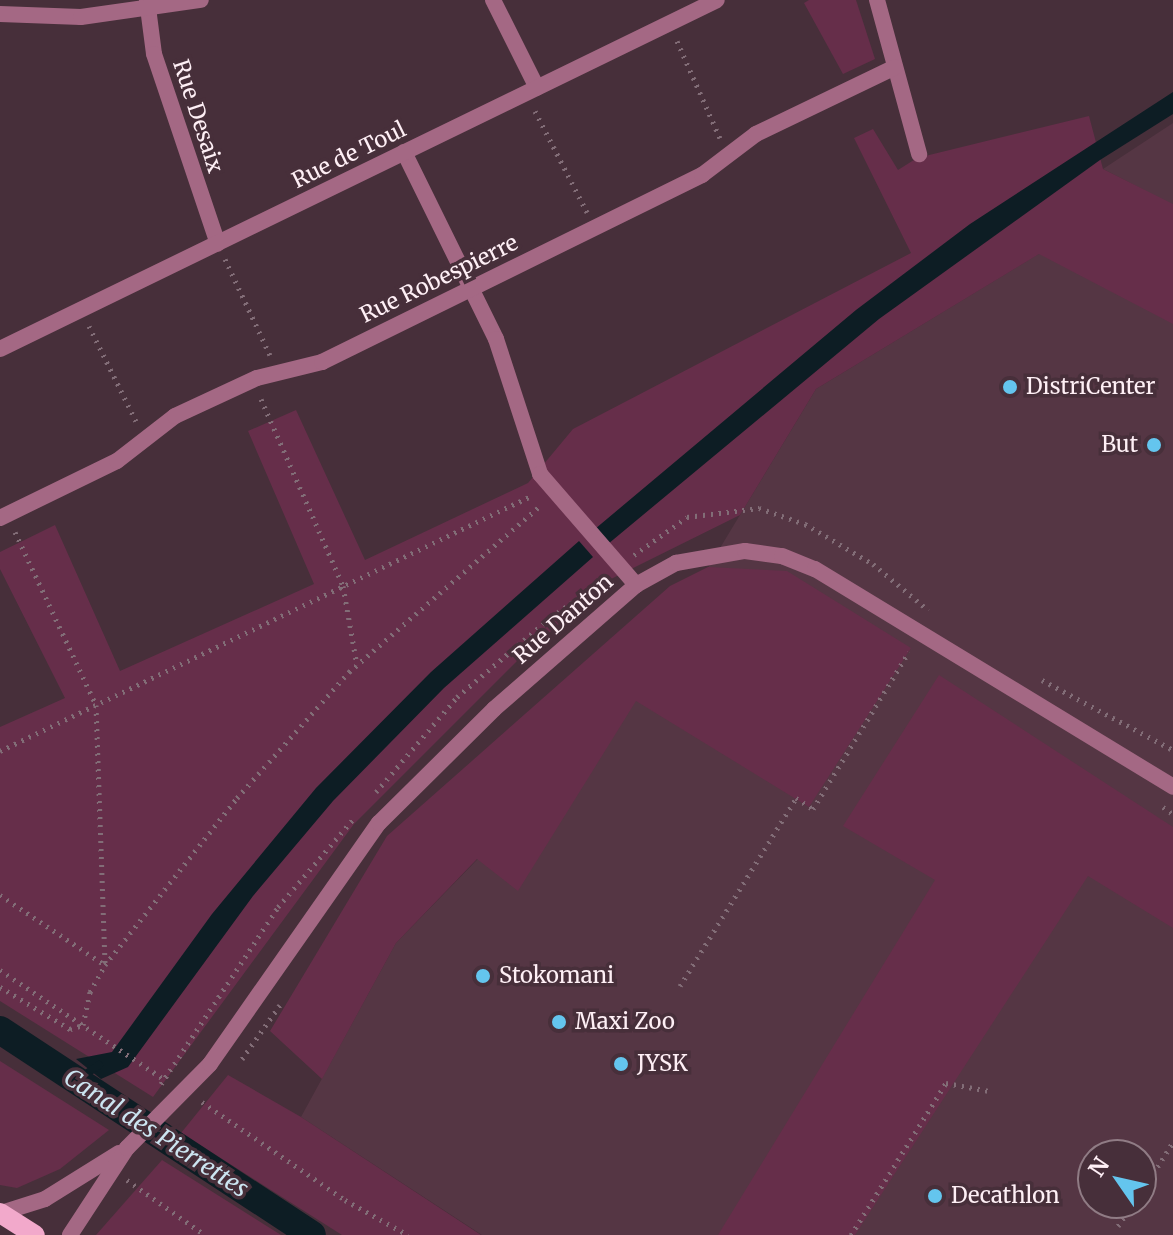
<!DOCTYPE html>
<html>
<head>
<meta charset="utf-8">
<style>
	body { margin:0 }
	#map { position:relative; width:1173px; height:1235px; overflow:hidden; background:#472f3a; font-family:Merriweather,serif }
	div>[style] { position:absolute }
	[style*='--x'] { left:calc(var(--x)*1px); top:calc(var(--y)*1px); width:calc(var(--w)*1px); rotate:calc(var(--a)*1deg) }
	.built>* { inset:0; background:#553644 }
	.green>* { inset:0; background:#662e4a }
	.water>* { inset:0; background:#0d1d24 }
	.stream>* { height:8px; margin:-4px; padding:0 4px; transform-origin:4px; border-radius:4px; background:#0d1d24 }
	.canal>* { height:28px; margin:-14px; padding:0 14px; transform-origin:14px; border-radius:14px; background:#0d1d24 }
	.path>* { height:5px; margin-top:-2.5px; transform-origin:0; background:repeating-linear-gradient(90deg,#826d77 0 2px,transparent 0 8px) }
	.street>* { height:16px; margin:-8px; padding:0 8px; transform-origin:8px; border-radius:8px; background:#a46884 }
	.primary>* { height:20px; margin:-10px; padding:0 10px; transform-origin:10px; border-radius:10px; background:#f2a9cb }
	.dots>* { width:22px; height:22px; translate:-50% -50%; box-sizing:border-box; border:4px solid #472f3a; border-radius:50% }
	span { translate:-50% -50%; white-space:nowrap; text-align:center; line-height:1.15; -webkit-text-stroke:7px #472f3a; paint-order:stroke }
	.street-label { font-size:22px; color:#feeff5 }
	.poi-label { font-size:22px; color:#feeff5 }
	.left { translate:0 -50%; text-align:left }
	.right { translate:-100% -50%; text-align:right }
	.water-label { font-size:24px; color:#cce5f1; font-style:italic }
	.north { position:absolute; left:1077px; top:1139px; width:80px; height:80px; box-sizing:border-box; background:#472f3a; border:2px solid #907c85; border-radius:50%; rotate:304deg; font-size:22px; font-weight:700; line-height:32px; text-align:center; color:#feeff5 }
	.north::after { content:''; display:block; margin:auto; width:28px; height:36px; background:#64c5ee; clip-path:polygon(50% 0,100% 100%,50% 72%,0 100%) }
</style>
</head>
<body>
<div id="map">
	<div class="built">
		<div style="clip-path:polygon(evenodd,1173px 123px,1173px 1235px,482px 1235px,301px 1117px,396px 943px,621px 712px,816px 389px,1144px 190px,1103px 169px,1173px 123px,1093px 1155px,1141px 1155px,1141px 1203px,1093px 1203px,1093px 1155px)"></div>
	</div>
	<div class="green">
		<div style="clip-path:polygon(809px 0,856px 0,875px 59px,843px 74px,804px 3px)"></div>
		<div style="clip-path:polygon(1089px 116px,1103px 169px,1173px 204px,1173px 324px,1039px 254px,816px 389px,740px 515px,611px 579px,520px 658px,354px 824px,153px 1097px,0 1001px,0 727px,65px 698px,0 569px,0 552px,55px 525px,120px 671px,314px 584px,248px 431px,296px 410px,365px 560px,528px 483px,573px 429px,911px 253px,854px 138px,873px 129px,898px 170px,917px 158px)"></div>
		<div style="clip-path:polygon(708px 567px,787px 571px,911px 648px,809px 807px,636px 701px,518px 891px,477px 859px,396px 943px,322px 1079px,270px 1031px,387px 836px,670px 586px)"></div>
		<div style="clip-path:polygon(939px 675px,1173px 827px,1173px 928px,1088px 876px,855px 1235px,718px 1235px,935px 880px,843px 826px)"></div>
		<div style="clip-path:polygon(0 1061px,109px 1130px,60px 1169px,17px 1188px,0 1185px)"></div>
		<div style="clip-path:polygon(228px 1075px,301px 1117px,481px 1235px,342px 1235px,181px 1133px)"></div>
		<div style="clip-path:polygon(162px 1160px,281px 1235px,96px 1235px)"></div>
	</div>
	<div class="water">
		<div style="clip-path:polygon(1173px 92px,1173px 114px,1100px 160px,879px 319px,608px 544px,595px 529px,856px 310px,970px 224px)"></div>
		<div style="clip-path:polygon(579px 541px,593px 557px,444px 688px,333px 801px,253px 896px,128px 1067px,101px 1079px,76px 1059px,112px 1052px,212px 914px,316px 788px,431px 672px)"></div>
	</div>
	<div class="stream">
		<div style="--x:76;--y:1081;--w:28;--a:-35"></div>
	</div>
	<div class="canal">
		<div style="--x:0;--y:1030;--w:373;--a:33.3"></div>
	</div>
	<div class="path">
		<div style="--x:677;--y:41;--w:106;--a:66.1"></div>
		<div style="--x:535;--y:111;--w:114;--a:62.8"></div>
		<div style="--x:225;--y:259;--w:106;--a:64.9"></div>
		<div style="--x:89;--y:326;--w:106;--a:63.7"></div>
		<div style="--x:261;--y:399;--w:204;--a:66.3"></div>
		<div style="--x:343;--y:586;--w:80;--a:80"></div>
		<div style="--x:15;--y:532;--w:191;--a:64.9"></div>
		<div style="--x:96;--y:705;--w:259;--a:88"></div>
		<div style="--x:634;--y:555;--w:65;--a:-35.6"></div>
		<div style="--x:687;--y:517;--w:73;--a:-7.1"></div>
		<div style="--x:759;--y:508;--w:49;--a:19.2"></div>
		<div style="--x:805;--y:524;--w:79;--a:30.5"></div>
		<div style="--x:873;--y:564;--w:72;--a:39.9"></div>
		<div style="--x:1042;--y:680;--w:149;--a:28.1"></div>
		<div style="--x:0;--y:751;--w:591;--a:-25.65"></div>
		<div style="--x:376;--y:792;--w:125;--a:-49.5"></div>
		<div style="--x:457;--y:697;--w:123;--a:-40.4"></div>
		<div style="--x:551;--y:617;--w:65;--a:-34.4"></div>
		<div style="--x:1163;--y:807;--w:12;--a:35"></div>
		<div style="--x:0;--y:895;--w:126;--a:33.7"></div>
		<div style="--x:0;--y:970;--w:195;--a:33.7"></div>
		<div style="--x:680;--y:986;--w:221;--a:-58.3"></div>
		<div style="--x:796;--y:798;--w:20;--a:33"></div>
		<div style="--x:813;--y:809;--w:184;--a:-58.6"></div>
		<div style="--x:0;--y:987;--w:82;--a:31"></div>
		<div style="--x:70;--y:1029;--w:14;--a:-17"></div>
		<div style="--x:83;--y:1025;--w:34;--a:-78"></div>
		<div style="--x:90;--y:992;--w:31;--a:-61"></div>
		<div style="--x:105;--y:965;--w:213;--a:-51.7"></div>
		<div style="--x:237;--y:798;--w:169;--a:-48.4"></div>
		<div style="--x:349;--y:672;--w:254;--a:-41"></div>
		<div style="--x:242;--y:1059;--w:66;--a:-54.9"></div>
		<div style="--x:161;--y:1084;--w:212;--a:-56.5"></div>
		<div style="--x:278;--y:907;--w:117;--a:-49.5"></div>
		<div style="--x:202;--y:1102;--w:173;--a:34.4"></div>
		<div style="--x:345;--y:1200;--w:72;--a:29.1"></div>
		<div style="--x:127;--y:1180;--w:95;--a:35.2"></div>
		<div style="--x:1141;--y:1194;--w:61;--a:-58.4"></div>
		<div style="--x:1118;--y:1226;--w:28;--a:-55"></div>
		<div style="--x:851;--y:1235;--w:179;--a:-58"></div>
		<div style="--x:946;--y:1083;--w:44;--a:10.5"></div>
	</div>
	<div class="street">
		<div style="--x:147;--y:0;--w:54;--a:82.6"></div>
		<div style="--x:154;--y:54;--w:200;--a:71.4"></div>
		<div style="--x:493;--y:0;--w:98;--a:63.4"></div>
		<div style="--x:877;--y:0;--w:160;--a:74.7"></div>
		<div style="--x:0;--y:14;--w:81;--a:2.1"></div>
		<div style="--x:81;--y:17;--w:121;--a:-8.1"></div>
		<div style="--x:404;--y:152;--w:208;--a:63.8"></div>
		<div style="--x:496;--y:339;--w:142;--a:71.9"></div>
		<div style="--x:540;--y:474;--w:147;--a:49.1"></div>
		<div style="--x:0;--y:349;--w:797;--a:-25.95"></div>
		<div style="--x:0;--y:518;--w:130;--a:-26"></div>
		<div style="--x:117;--y:461;--w:73;--a:-37.8"></div>
		<div style="--x:175;--y:416;--w:90;--a:-24.9"></div>
		<div style="--x:257;--y:378;--w:67;--a:-13.8"></div>
		<div style="--x:322;--y:362;--w:424;--a:-26.2"></div>
		<div style="--x:702;--y:175;--w:68;--a:-37.2"></div>
		<div style="--x:756;--y:134;--w:154;--a:-25.7"></div>
		<div style="--x:1;--y:1213;--w:46;--a:-17.7"></div>
		<div style="--x:45;--y:1199;--w:87;--a:-31.9"></div>
		<div style="--x:70;--y:1235;--w:104;--a:-56.8"></div>
		<div style="--x:127;--y:1148;--w:118;--a:-45.3"></div>
		<div style="--x:210;--y:1064;--w:294;--a:-55"></div>
		<div style="--x:379;--y:823;--w:162;--a:-44.7"></div>
		<div style="--x:494;--y:709;--w:189;--a:-41.1"></div>
		<div style="--x:636;--y:585;--w:46;--a:-28.8"></div>
		<div style="--x:676;--y:563;--w:70;--a:-9.9"></div>
		<div style="--x:745;--y:551;--w:37;--a:8"></div>
		<div style="--x:782;--y:556;--w:35;--a:22"></div>
		<div style="--x:815;--y:569;--w:419;--a:31.3"></div>
	</div>
	<div class="primary">
		<div style="--x:0;--y:1213;--w:41;--a:32.2"></div>
	</div>
	<div class="dots">
		<div style="left:1010px;top:387px;background:#64c5ee"></div>
		<div style="left:1154px;top:445px;background:#64c5ee"></div>
		<div style="left:483px;top:976px;background:#64c5ee"></div>
		<div style="left:559px;top:1022px;background:#64c5ee"></div>
		<div style="left:621px;top:1064px;background:#64c5ee"></div>
		<div style="left:935px;top:1196px;background:#64c5ee"></div>
	</div>
	<div class="street-label">
		<span style="left:198px;top:116px;rotate:72deg">Rue Desaix</span>
		<span style="left:349px;top:155px;rotate:-26deg">Rue de Toul</span>
		<span style="left:439px;top:279px;rotate:-26deg">Rue Robespierre</span>
		<span style="left:563px;top:619px;rotate:-41deg">Rue Danton</span>
	</div>
	<div class="poi-label">
		<span class="left" style="left:1026px;top:387px">DistriCenter</span>
		<span class="right" style="left:1138px;top:445px">But</span>
		<span class="left" style="left:499px;top:976px">Stokomani</span>
		<span class="left" style="left:575px;top:1022px">Maxi Zoo</span>
		<span class="left" style="left:637px;top:1064px">JYSK</span>
		<span class="left" style="left:951px;top:1196px">Decathlon</span>
	</div>
	<div class="water-label">
		<span style="left:156px;top:1133px;rotate:33deg">Canal des Pierrettes</span>
	</div>
	<div class="north">N</div>
</div>
</body>
</html>
